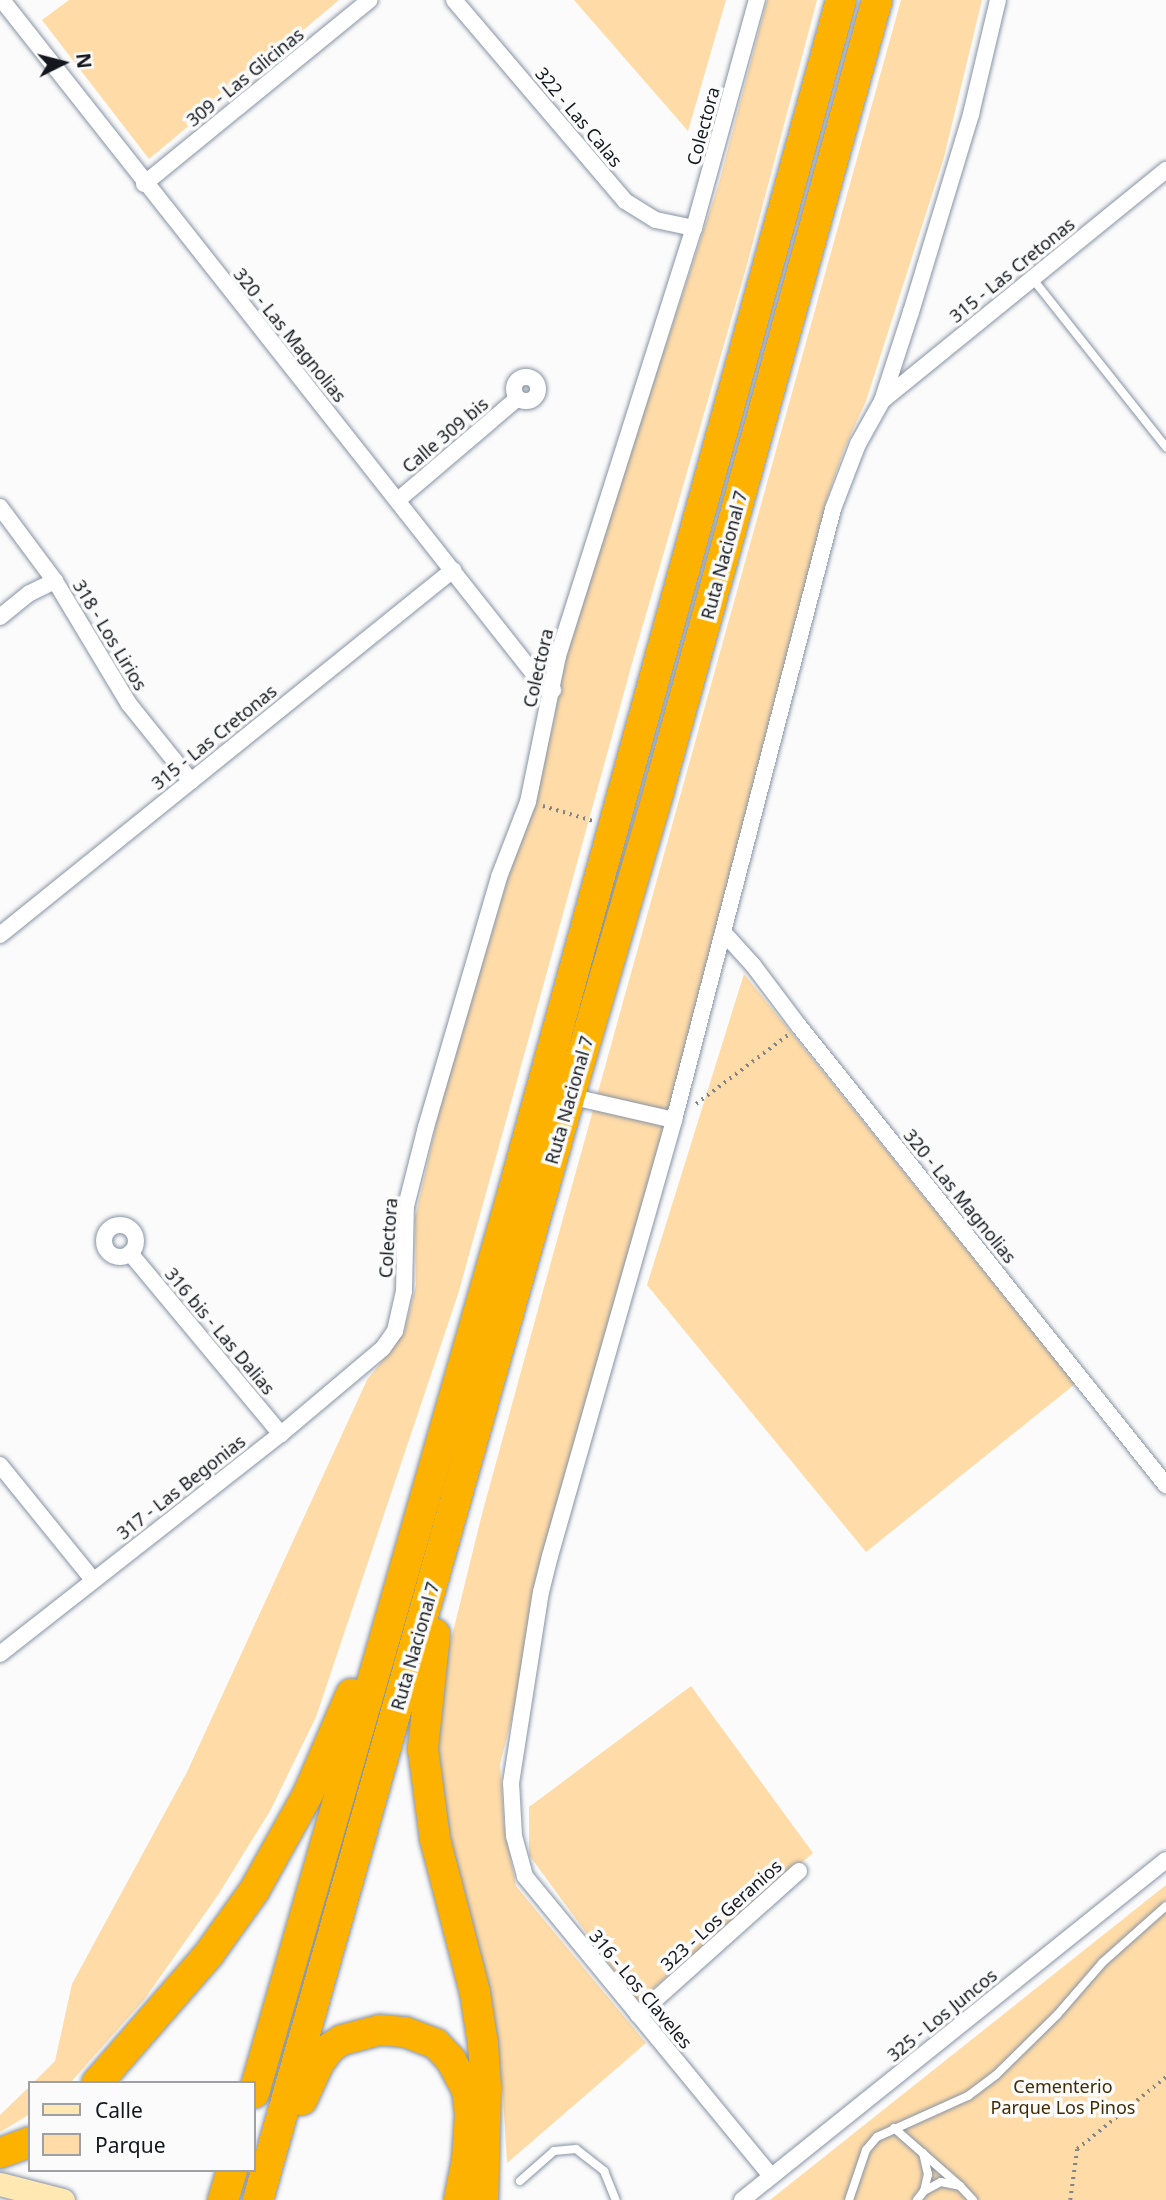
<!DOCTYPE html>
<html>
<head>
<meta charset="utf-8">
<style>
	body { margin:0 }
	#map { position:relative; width:1166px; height:2200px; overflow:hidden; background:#fbfbfb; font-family:"Noto Sans",sans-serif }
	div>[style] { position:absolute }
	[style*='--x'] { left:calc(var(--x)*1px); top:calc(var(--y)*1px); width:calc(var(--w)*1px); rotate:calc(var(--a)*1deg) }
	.green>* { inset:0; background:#fedba7 }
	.path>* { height:3.5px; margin-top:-1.75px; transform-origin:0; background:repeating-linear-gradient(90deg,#818386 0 2px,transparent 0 7px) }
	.roads { filter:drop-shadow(0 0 2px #8793a4) drop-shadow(0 0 2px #8793a4) }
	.service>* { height:8px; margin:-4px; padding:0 4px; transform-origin:4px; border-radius:4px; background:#fff }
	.minor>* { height:16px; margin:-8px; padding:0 8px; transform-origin:8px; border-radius:8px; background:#fff }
	.minor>.ring { margin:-8px; padding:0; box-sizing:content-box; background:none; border:16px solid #fff; border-radius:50% }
	.secondary>* { height:23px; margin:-11.5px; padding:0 11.5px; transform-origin:11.5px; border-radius:11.5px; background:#ffe8b2 }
	.motorway>* { height:30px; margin:-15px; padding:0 15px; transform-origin:15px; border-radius:15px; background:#feb200 }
	span { translate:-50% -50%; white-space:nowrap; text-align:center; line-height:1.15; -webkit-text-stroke:7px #fbfbfb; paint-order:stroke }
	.street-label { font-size:18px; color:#14181e }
	.park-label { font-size:18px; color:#412b01 }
	.legend { position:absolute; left:28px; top:2081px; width:228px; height:91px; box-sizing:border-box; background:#fbfbfb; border:2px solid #9fa0a3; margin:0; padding:9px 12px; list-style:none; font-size:21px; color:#14181e }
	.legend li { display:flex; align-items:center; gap:14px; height:35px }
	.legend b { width:35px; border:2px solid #9fa0a3 }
	.north { position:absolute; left:28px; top:28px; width:70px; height:70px; -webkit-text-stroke:5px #fbfbfb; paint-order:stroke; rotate:84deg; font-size:19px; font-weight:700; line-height:28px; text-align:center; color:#14181e }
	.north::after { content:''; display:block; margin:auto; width:24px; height:32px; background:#14181e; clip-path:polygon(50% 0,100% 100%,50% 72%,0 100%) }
</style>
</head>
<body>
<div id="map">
	<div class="green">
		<div style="clip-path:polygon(69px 0,339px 0,149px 159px,42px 20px)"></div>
		<div style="clip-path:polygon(574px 0,726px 0,688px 131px)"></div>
		<div style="clip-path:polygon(767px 0,817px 0,746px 268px,636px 649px,459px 1291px,316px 1717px,270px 1811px,218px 1895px,143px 2001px,70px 2083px,33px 2083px,55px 2061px,72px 1984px,187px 1772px,367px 1380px,404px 1333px,416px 1285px,415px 1218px,441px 1103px,552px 730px,568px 644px,719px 183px)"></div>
		<div style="clip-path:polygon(901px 0,982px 0,944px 157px,866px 401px,845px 447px,827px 498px,773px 730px,638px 1230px,500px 1764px,504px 1824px,516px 1886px,646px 2043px,507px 2163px,503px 2096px,490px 1995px,438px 1807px,438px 1693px,482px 1514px,557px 1240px)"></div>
		<div style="clip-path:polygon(744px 974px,1075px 1384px,866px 1552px,647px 1285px)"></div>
		<div style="clip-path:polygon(691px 1686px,813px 1853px,637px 2002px,529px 1855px,529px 1807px)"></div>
		<div style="clip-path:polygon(1166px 1885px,1166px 2200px,770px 2200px)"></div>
		<div style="clip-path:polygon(30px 2086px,30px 2114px,0 2132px,0 2115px)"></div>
	</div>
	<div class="path">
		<div style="--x:543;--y:806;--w:52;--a:16.7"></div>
		<div style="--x:696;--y:1104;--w:115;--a:-36.9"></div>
		<div style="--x:1070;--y:2200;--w:51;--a:-82.2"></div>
		<div style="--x:1077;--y:2149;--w:114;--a:-39"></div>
	</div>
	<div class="roads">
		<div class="service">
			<div style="--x:1032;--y:278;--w:216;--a:51.6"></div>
			<div style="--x:894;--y:2128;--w:88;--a:41.3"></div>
			<div style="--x:923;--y:2153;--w:22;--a:77"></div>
			<div style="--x:928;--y:2174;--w:17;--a:103"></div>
			<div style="--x:520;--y:2181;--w:45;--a:-41.4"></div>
			<div style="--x:554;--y:2151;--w:22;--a:-5"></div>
			<div style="--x:576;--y:2149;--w:36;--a:38"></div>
			<div style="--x:604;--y:2171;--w:31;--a:68"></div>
			<div style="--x:849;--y:2200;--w:53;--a:-71.2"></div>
			<div style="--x:866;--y:2150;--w:17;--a:-50"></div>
			<div style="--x:877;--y:2137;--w:100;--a:-24.3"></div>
			<div style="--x:968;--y:2096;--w:35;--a:-37"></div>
			<div style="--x:996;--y:2075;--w:86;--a:-44.5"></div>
			<div style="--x:1057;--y:2015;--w:70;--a:-49"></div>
			<div style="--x:1103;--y:1962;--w:84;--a:-41.6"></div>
			<div style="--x:917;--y:2200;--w:11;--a:-52"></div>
			<div style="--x:924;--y:2191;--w:19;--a:-28"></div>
			<div style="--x:941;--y:2182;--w:19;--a:12"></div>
			<div style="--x:960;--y:2186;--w:19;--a:47"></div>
		</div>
		<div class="minor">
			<div style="--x:2;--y:0;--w:859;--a:51.72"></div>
			<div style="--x:534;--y:674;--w:25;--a:40"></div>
			<div style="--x:454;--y:0;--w:264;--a:49.6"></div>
			<div style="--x:625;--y:201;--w:36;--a:32"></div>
			<div style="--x:656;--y:220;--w:39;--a:12"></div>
			<div style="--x:144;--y:184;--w:291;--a:-39.2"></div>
			<div class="ring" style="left:514px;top:377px;width:8px;height:8px"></div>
			<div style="--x:883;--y:400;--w:365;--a:-39.1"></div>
			<div style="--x:398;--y:500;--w:157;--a:-40.4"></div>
			<div style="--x:0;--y:507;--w:92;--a:53.4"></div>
			<div style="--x:55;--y:581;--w:144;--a:59"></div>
			<div style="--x:129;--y:704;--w:99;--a:51.2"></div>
			<div style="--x:0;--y:617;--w:38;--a:-39"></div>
			<div style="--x:30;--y:593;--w:28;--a:-26"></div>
			<div style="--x:723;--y:932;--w:45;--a:47.7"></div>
			<div style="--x:753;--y:965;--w:76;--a:53"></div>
			<div style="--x:799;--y:1026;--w:588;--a:51.36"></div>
			<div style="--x:0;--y:935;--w:582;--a:-38.86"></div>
			<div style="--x:569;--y:1096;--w:108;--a:12.9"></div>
			<div class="ring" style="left:104px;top:1225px;width:16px;height:16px"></div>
			<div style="--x:130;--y:1253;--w:236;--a:50.2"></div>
			<div style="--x:0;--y:1465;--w:148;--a:51"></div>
			<div style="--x:0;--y:1654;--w:357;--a:-38.1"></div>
			<div style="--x:281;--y:1434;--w:133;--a:-40.1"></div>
			<div style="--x:383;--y:1348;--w:21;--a:-55"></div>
			<div style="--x:395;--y:1331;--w:41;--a:-77.3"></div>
			<div style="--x:404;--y:1291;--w:85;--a:-88.7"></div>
			<div style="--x:406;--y:1206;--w:81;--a:-75.8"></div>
			<div style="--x:426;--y:1127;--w:260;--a:-73.7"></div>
			<div style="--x:499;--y:877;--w:80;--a:-68.9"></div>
			<div style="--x:528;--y:802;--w:149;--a:-78.4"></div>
			<div style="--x:558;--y:656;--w:449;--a:-72.4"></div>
			<div style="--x:694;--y:228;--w:237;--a:-74.6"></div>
			<div style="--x:638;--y:2015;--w:216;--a:-41.8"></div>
			<div style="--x:771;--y:2176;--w:388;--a:-129.4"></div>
			<div style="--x:525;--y:1876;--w:41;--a:-105.4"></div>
			<div style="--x:514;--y:1836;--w:53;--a:-93.2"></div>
			<div style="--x:511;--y:1783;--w:193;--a:-81.1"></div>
			<div style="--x:541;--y:1592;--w:37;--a:-76"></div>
			<div style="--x:550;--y:1556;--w:453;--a:-74.1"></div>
			<div style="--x:674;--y:1120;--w:631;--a:-75.41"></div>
			<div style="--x:833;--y:509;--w:70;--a:-69"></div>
			<div style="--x:858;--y:444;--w:49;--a:-60.8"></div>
			<div style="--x:882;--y:401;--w:94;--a:-72"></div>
			<div style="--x:911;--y:312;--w:207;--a:-73.1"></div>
			<div style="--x:971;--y:114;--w:117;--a:-76.7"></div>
			<div style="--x:742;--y:2200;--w:543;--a:-38.73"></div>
		</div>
		<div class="secondary">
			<div style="--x:0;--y:2184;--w:65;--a:14.3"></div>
		</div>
		<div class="motorway">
			<div style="--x:435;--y:1634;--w:116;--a:96"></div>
			<div style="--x:423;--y:1749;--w:91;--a:82.4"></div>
			<div style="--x:435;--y:1839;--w:159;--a:75.4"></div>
			<div style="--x:475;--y:1993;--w:52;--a:81.1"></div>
			<div style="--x:483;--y:2044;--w:44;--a:86.1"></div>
			<div style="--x:486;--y:2088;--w:112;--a:91.5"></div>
			<div style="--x:97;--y:2083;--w:171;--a:-49"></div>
			<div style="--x:209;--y:1954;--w:77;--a:-54.5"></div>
			<div style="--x:254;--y:1891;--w:111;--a:-60.9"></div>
			<div style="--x:308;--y:1794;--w:109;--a:-66.7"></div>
			<div style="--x:254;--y:2093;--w:937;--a:-73.96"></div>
			<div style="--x:513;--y:1192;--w:1236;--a:-74.61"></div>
			<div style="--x:302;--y:2100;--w:41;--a:-65.3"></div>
			<div style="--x:319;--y:2063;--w:19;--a:-54"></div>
			<div style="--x:330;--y:2048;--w:14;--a:-34"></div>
			<div style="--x:342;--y:2040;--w:39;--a:-15"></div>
			<div style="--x:380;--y:2030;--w:25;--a:5"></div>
			<div style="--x:405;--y:2032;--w:33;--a:21"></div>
			<div style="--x:436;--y:2044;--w:22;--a:47"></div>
			<div style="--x:451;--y:2060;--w:34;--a:62"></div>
			<div style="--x:467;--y:2090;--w:25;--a:83"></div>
			<div style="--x:470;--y:2115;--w:44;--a:93.9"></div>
			<div style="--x:467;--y:2159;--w:42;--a:101"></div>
			<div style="--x:0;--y:2153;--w:32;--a:-20"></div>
			<div style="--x:223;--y:2200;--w:31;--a:-73"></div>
			<div style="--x:258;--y:2200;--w:1141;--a:-74.23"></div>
			<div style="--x:568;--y:1102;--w:325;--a:-73.7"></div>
			<div style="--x:659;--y:790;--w:820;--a:-74.57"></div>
		</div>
	</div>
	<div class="street-label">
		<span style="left:245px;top:77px;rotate:-39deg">309 - Las Glicinas</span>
		<span style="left:579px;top:117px;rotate:50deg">322 - Las Calas</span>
		<span style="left:703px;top:126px;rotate:-75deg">Colectora</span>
		<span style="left:1012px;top:270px;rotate:-39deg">315 - Las Cretonas</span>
		<span style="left:290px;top:335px;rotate:51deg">320 - Las Magnolias</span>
		<span style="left:445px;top:435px;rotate:-40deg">Calle 309 bis</span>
		<span style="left:724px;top:555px;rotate:-75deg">Ruta Nacional 7</span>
		<span style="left:110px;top:635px;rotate:59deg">318 - Los Lirios</span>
		<span style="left:538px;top:668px;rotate:-77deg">Colectora</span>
		<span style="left:214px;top:737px;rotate:-39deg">315 - Las Cretonas</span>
		<span style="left:569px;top:1100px;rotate:-74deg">Ruta Nacional 7</span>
		<span style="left:960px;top:1196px;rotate:51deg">320 - Las Magnolias</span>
		<span style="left:388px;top:1238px;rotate:-86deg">Colectora</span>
		<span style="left:220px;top:1331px;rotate:50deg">316 bis - Las Dalias</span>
		<span style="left:181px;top:1487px;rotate:-38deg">317 - Las Begonias</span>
		<span style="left:415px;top:1646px;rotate:-74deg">Ruta Nacional 7</span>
		<span style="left:721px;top:1915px;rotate:-42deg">323 - Los Geranios</span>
		<span style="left:641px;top:1989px;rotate:50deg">316 - Los Claveles</span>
		<span style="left:942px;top:2015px;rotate:-39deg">325 - Los Juncos</span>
	</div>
	<div class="park-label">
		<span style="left:1063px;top:2097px">Cementerio<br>Parque Los Pinos</span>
	</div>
	<ul class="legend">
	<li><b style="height:9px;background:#ffe8b2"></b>Calle</li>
	<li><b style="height:19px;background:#fedba7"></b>Parque</li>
	</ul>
	<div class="north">N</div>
</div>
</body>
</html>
